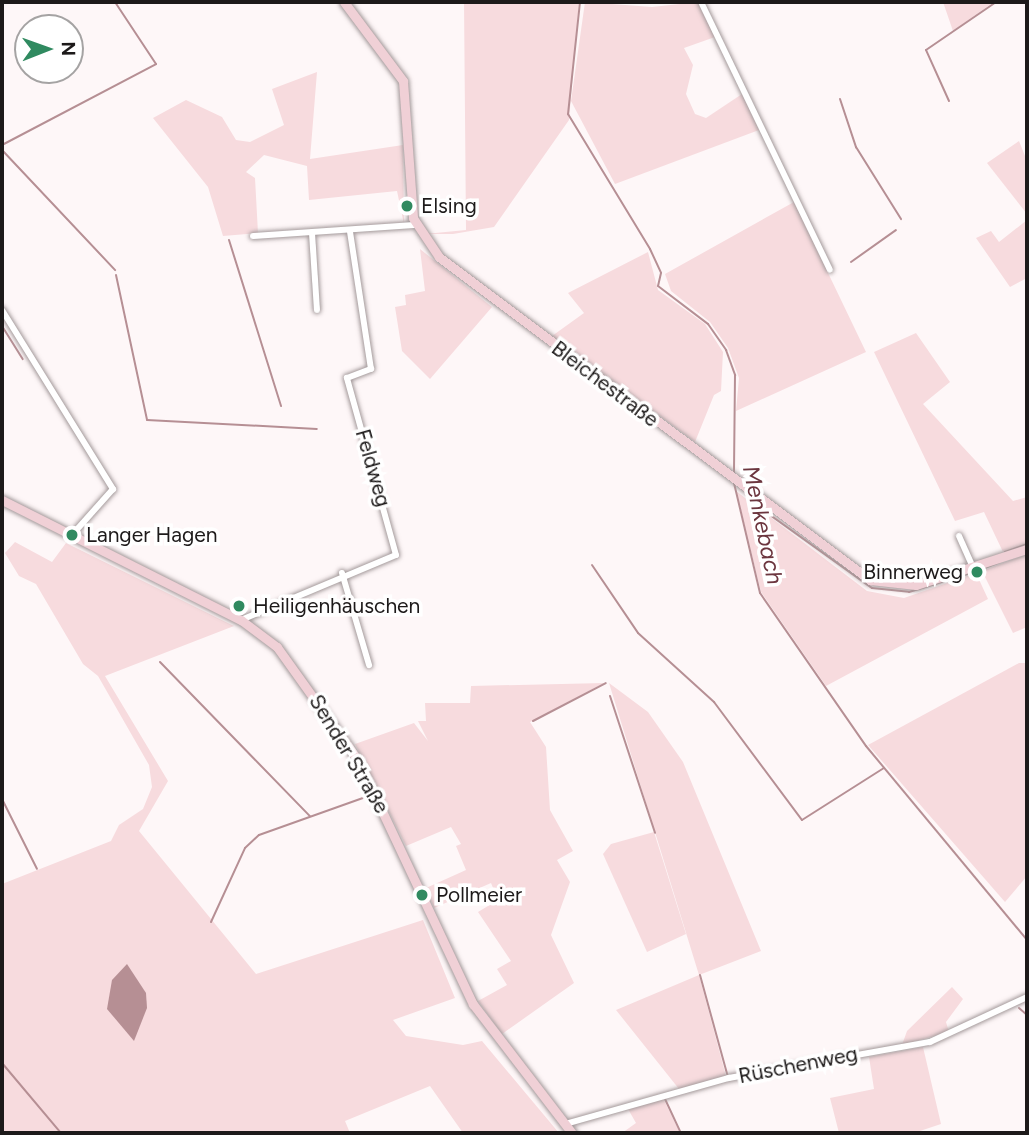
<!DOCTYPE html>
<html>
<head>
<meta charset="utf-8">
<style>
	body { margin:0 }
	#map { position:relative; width:1029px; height:1135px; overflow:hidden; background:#fef7f8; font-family:Figtree,sans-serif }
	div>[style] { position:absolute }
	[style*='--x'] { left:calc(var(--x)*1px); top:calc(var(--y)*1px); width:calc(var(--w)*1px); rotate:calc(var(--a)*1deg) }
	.green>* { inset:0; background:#f7dbde }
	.water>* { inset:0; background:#b68f94 }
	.stream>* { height:2px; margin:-1px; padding:0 1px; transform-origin:1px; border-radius:1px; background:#b68f94 }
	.roads { filter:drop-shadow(0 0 2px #a49a9b) drop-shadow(0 0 2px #a49a9b) }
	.street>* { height:6px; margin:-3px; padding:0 3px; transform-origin:3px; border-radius:3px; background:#fff }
	.secondary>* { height:9px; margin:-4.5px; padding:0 4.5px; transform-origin:4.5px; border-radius:4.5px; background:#f0d0d6 }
	.dots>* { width:19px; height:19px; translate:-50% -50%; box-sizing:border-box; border:4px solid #fff; border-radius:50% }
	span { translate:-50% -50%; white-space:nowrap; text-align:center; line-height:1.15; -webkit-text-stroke:7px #fff; paint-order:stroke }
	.poi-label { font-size:21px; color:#1d1a1a }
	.left { translate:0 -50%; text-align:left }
	.right { translate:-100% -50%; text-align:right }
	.street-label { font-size:21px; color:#1d1a1a }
	.water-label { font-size:23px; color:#6c363f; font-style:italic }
	.frame { position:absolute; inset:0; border:4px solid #1d1a1a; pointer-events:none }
	.north { position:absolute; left:14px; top:14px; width:70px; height:70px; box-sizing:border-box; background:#fff; border:2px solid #a5a3a3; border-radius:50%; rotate:89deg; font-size:19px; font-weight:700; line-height:28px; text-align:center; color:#1d1a1a }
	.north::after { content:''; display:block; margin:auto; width:24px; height:32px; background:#308a60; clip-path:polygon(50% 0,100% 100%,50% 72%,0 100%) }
</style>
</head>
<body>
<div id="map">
	<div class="green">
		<div style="clip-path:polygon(464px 2px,579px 2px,569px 120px,494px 227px,453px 234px,425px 234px,466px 230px)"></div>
		<div style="clip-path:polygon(585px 2px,652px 7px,698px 2px,715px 37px,684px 48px,693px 65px,686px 94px,695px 114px,706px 118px,742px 94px,759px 130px,615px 184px,571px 101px)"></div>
		<div style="clip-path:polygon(943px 2px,994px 2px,953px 31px)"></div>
		<div style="clip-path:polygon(317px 72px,310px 159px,403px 145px,404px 224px,397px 191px,309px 200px,307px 166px,264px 155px,246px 172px,255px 178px,258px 233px,223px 236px,208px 187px,153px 118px,186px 100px,222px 117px,236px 140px,250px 142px,284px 125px,272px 89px)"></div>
		<div style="clip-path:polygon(1019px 141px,1027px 161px,1027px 214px,987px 163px)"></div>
		<div style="clip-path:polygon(794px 202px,866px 352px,736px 411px,739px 378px,728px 348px,710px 322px,671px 291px,665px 274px)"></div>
		<div style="clip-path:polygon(1027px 220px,1027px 278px,1010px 287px,976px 238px,991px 231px,999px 242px)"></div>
		<div style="clip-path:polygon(420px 249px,492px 307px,430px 379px,402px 351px,395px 307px,406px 305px,405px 295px,425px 291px)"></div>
		<div style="clip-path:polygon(648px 252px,658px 290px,705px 324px,723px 352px,721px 391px,714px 395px,695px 442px,552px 336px,584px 313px,568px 293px)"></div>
		<div style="clip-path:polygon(916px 333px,950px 382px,923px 404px,1013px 501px,1027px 497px,1027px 543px,1003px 552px,984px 512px,955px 521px,874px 352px)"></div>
		<div style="clip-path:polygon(736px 491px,867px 591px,904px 598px,976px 573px,988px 599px,826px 686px,761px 592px)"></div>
		<div style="clip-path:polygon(15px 542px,52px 562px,66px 543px,234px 626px,105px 676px,168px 781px,139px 831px,256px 974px,423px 920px,455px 998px,393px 1020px,406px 1036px,463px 1045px,482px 1041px,559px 1133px,463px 1133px,430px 1086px,345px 1121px,350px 1133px,2px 1133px,2px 884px,111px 841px,119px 825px,143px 809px,152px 787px,149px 765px,98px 676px,83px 664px,36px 584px,19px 576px,5px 553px)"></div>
		<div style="clip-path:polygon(1027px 554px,1027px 627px,1013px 633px,982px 571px)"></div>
		<div style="clip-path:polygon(1019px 663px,1027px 663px,1027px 876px,1005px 902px,868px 745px)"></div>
		<div style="clip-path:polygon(604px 683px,530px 722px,546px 747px,550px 810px,573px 851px,557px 860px,570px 882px,551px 935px,574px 983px,502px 1034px,478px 1001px,507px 985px,497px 969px,511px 961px,478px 912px,498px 900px,491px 883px,434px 908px,426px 888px,466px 870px,456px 846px,461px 844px,451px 827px,406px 846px,355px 744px,414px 723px,428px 741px,418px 721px,426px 721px,425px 703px,470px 703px,471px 686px)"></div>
		<div style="clip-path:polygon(609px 683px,648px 712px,683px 762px,761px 951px,699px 975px,726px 1076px,679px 1089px,616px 1010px,699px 975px)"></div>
		<div style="clip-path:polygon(654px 832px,686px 934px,647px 952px,603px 854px,611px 844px)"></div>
		<div style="clip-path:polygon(952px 987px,963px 999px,946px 1022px,949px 1032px,902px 1045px,907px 1031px)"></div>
		<div style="clip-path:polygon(923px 1047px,941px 1124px,914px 1133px,839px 1133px,830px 1098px,874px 1089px,869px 1057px)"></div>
		<div style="clip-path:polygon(663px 1098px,680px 1133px,622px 1133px,636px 1123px,628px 1109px)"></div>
	</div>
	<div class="water">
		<div style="clip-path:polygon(127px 964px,146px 993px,147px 1008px,134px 1041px,107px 1009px,112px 980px)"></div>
	</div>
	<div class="stream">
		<div style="--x:580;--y:2;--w:113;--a:96.1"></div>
		<div style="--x:568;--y:114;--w:158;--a:58.7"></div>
		<div style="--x:650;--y:249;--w:26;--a:65"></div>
		<div style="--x:661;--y:273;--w:13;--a:103"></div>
		<div style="--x:658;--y:286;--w:63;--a:37.2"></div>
		<div style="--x:708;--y:324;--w:32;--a:55"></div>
		<div style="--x:726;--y:350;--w:27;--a:70"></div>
		<div style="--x:735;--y:375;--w:98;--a:90.6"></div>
		<div style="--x:840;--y:99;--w:51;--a:71.6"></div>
		<div style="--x:856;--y:147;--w:85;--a:58"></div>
		<div style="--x:949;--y:101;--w:56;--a:-114.3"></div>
		<div style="--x:926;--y:50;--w:85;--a:-34.4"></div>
		<div style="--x:2;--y:145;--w:174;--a:-27.7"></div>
		<div style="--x:156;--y:64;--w:74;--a:-123.5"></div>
		<div style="--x:2;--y:150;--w:165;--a:46.7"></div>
		<div style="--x:229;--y:240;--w:174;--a:72.6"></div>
		<div style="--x:851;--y:262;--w:55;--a:-35.4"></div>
		<div style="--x:116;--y:275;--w:148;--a:77.9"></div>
		<div style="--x:147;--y:420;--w:170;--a:3"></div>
		<div style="--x:2;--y:326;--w:39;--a:58"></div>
		<div style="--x:734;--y:483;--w:113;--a:76.7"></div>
		<div style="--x:760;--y:593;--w:186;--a:55.3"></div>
		<div style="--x:866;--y:746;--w:252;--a:50.3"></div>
		<div style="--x:749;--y:500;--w:151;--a:35.6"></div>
		<div style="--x:872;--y:588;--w:37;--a:6"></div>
		<div style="--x:909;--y:592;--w:68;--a:-17.1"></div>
		<div style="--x:1005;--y:552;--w:23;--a:-20"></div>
		<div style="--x:592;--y:565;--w:82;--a:55.9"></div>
		<div style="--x:638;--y:633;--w:103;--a:42.2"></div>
		<div style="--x:714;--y:702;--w:147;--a:53.3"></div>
		<div style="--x:802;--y:820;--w:97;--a:-32.4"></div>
		<div style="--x:982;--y:569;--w:19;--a:-21"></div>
		<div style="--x:160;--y:662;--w:215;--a:45.8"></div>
		<div style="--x:610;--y:696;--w:144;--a:71.8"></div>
		<div style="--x:533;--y:721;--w:82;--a:-27.5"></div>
		<div style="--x:2;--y:799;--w:78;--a:63.4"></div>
		<div style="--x:211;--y:922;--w:81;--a:-65.3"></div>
		<div style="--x:245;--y:848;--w:19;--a:-43"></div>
		<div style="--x:259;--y:835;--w:114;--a:-19.6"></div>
		<div style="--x:700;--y:975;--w:103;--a:74.7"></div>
		<div style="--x:1019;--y:1008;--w:11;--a:41"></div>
		<div style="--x:2;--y:1063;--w:92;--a:49.9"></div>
		<div style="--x:665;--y:1099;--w:38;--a:65"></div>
	</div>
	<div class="roads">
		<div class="street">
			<div style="--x:701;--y:2;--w:297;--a:64.3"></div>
			<div style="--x:312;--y:233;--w:77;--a:86.3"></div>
			<div style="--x:253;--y:236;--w:162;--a:-3.9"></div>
			<div style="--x:2;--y:310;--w:211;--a:58.2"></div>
			<div style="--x:113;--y:489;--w:62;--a:131.7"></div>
			<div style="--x:959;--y:536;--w:34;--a:66"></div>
			<div style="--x:342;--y:573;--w:96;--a:73.6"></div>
			<div style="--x:241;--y:620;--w:168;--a:-22.8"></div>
			<div style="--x:396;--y:555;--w:184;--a:-105.5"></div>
			<div style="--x:347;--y:378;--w:26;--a:-21"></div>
			<div style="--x:371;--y:369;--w:139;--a:-98.7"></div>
			<div style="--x:565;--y:1124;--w:170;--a:-15.7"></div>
			<div style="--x:729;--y:1078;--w:204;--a:-10.2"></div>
			<div style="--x:930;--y:1042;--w:107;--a:-24.9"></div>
		</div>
		<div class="secondary">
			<div style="--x:344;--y:2;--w:99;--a:53.2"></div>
			<div style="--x:403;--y:81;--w:137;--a:85.8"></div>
			<div style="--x:413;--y:218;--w:47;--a:56.3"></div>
			<div style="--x:439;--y:257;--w:539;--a:36.85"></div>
			<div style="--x:870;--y:580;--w:46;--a:6.2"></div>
			<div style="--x:916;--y:585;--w:117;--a:-18"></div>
			<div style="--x:2;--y:500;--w:267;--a:26.7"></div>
			<div style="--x:241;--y:620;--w:45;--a:36.9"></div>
			<div style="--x:277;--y:647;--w:139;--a:54.4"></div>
			<div style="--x:358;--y:760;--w:270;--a:64.8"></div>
			<div style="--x:473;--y:1004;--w:163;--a:52.5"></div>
		</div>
	</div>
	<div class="dots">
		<div style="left:407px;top:206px;background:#308a60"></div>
		<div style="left:72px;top:535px;background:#308a60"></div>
		<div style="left:977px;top:572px;background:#308a60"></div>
		<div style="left:239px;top:606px;background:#308a60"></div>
		<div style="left:422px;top:895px;background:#308a60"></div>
	</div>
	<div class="poi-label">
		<span class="left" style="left:421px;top:206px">Elsing</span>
		<span class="left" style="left:86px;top:535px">Langer Hagen</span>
		<span class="right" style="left:963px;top:572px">Binnerweg</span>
		<span class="left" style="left:253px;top:606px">Heiligenhäuschen</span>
		<span class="left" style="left:436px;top:895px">Pollmeier</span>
	</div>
	<div class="street-label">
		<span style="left:605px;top:384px;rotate:37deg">Bleichestraße</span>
		<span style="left:373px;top:468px;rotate:74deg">Feldweg</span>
		<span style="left:349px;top:754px;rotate:59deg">Sender Straße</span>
		<span style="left:798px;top:1065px;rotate:-11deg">Rüschenweg</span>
	</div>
	<div class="water-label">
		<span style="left:763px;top:525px;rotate:78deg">Menkebach</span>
	</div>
	<div class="frame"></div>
	<div class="north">N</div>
</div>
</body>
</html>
